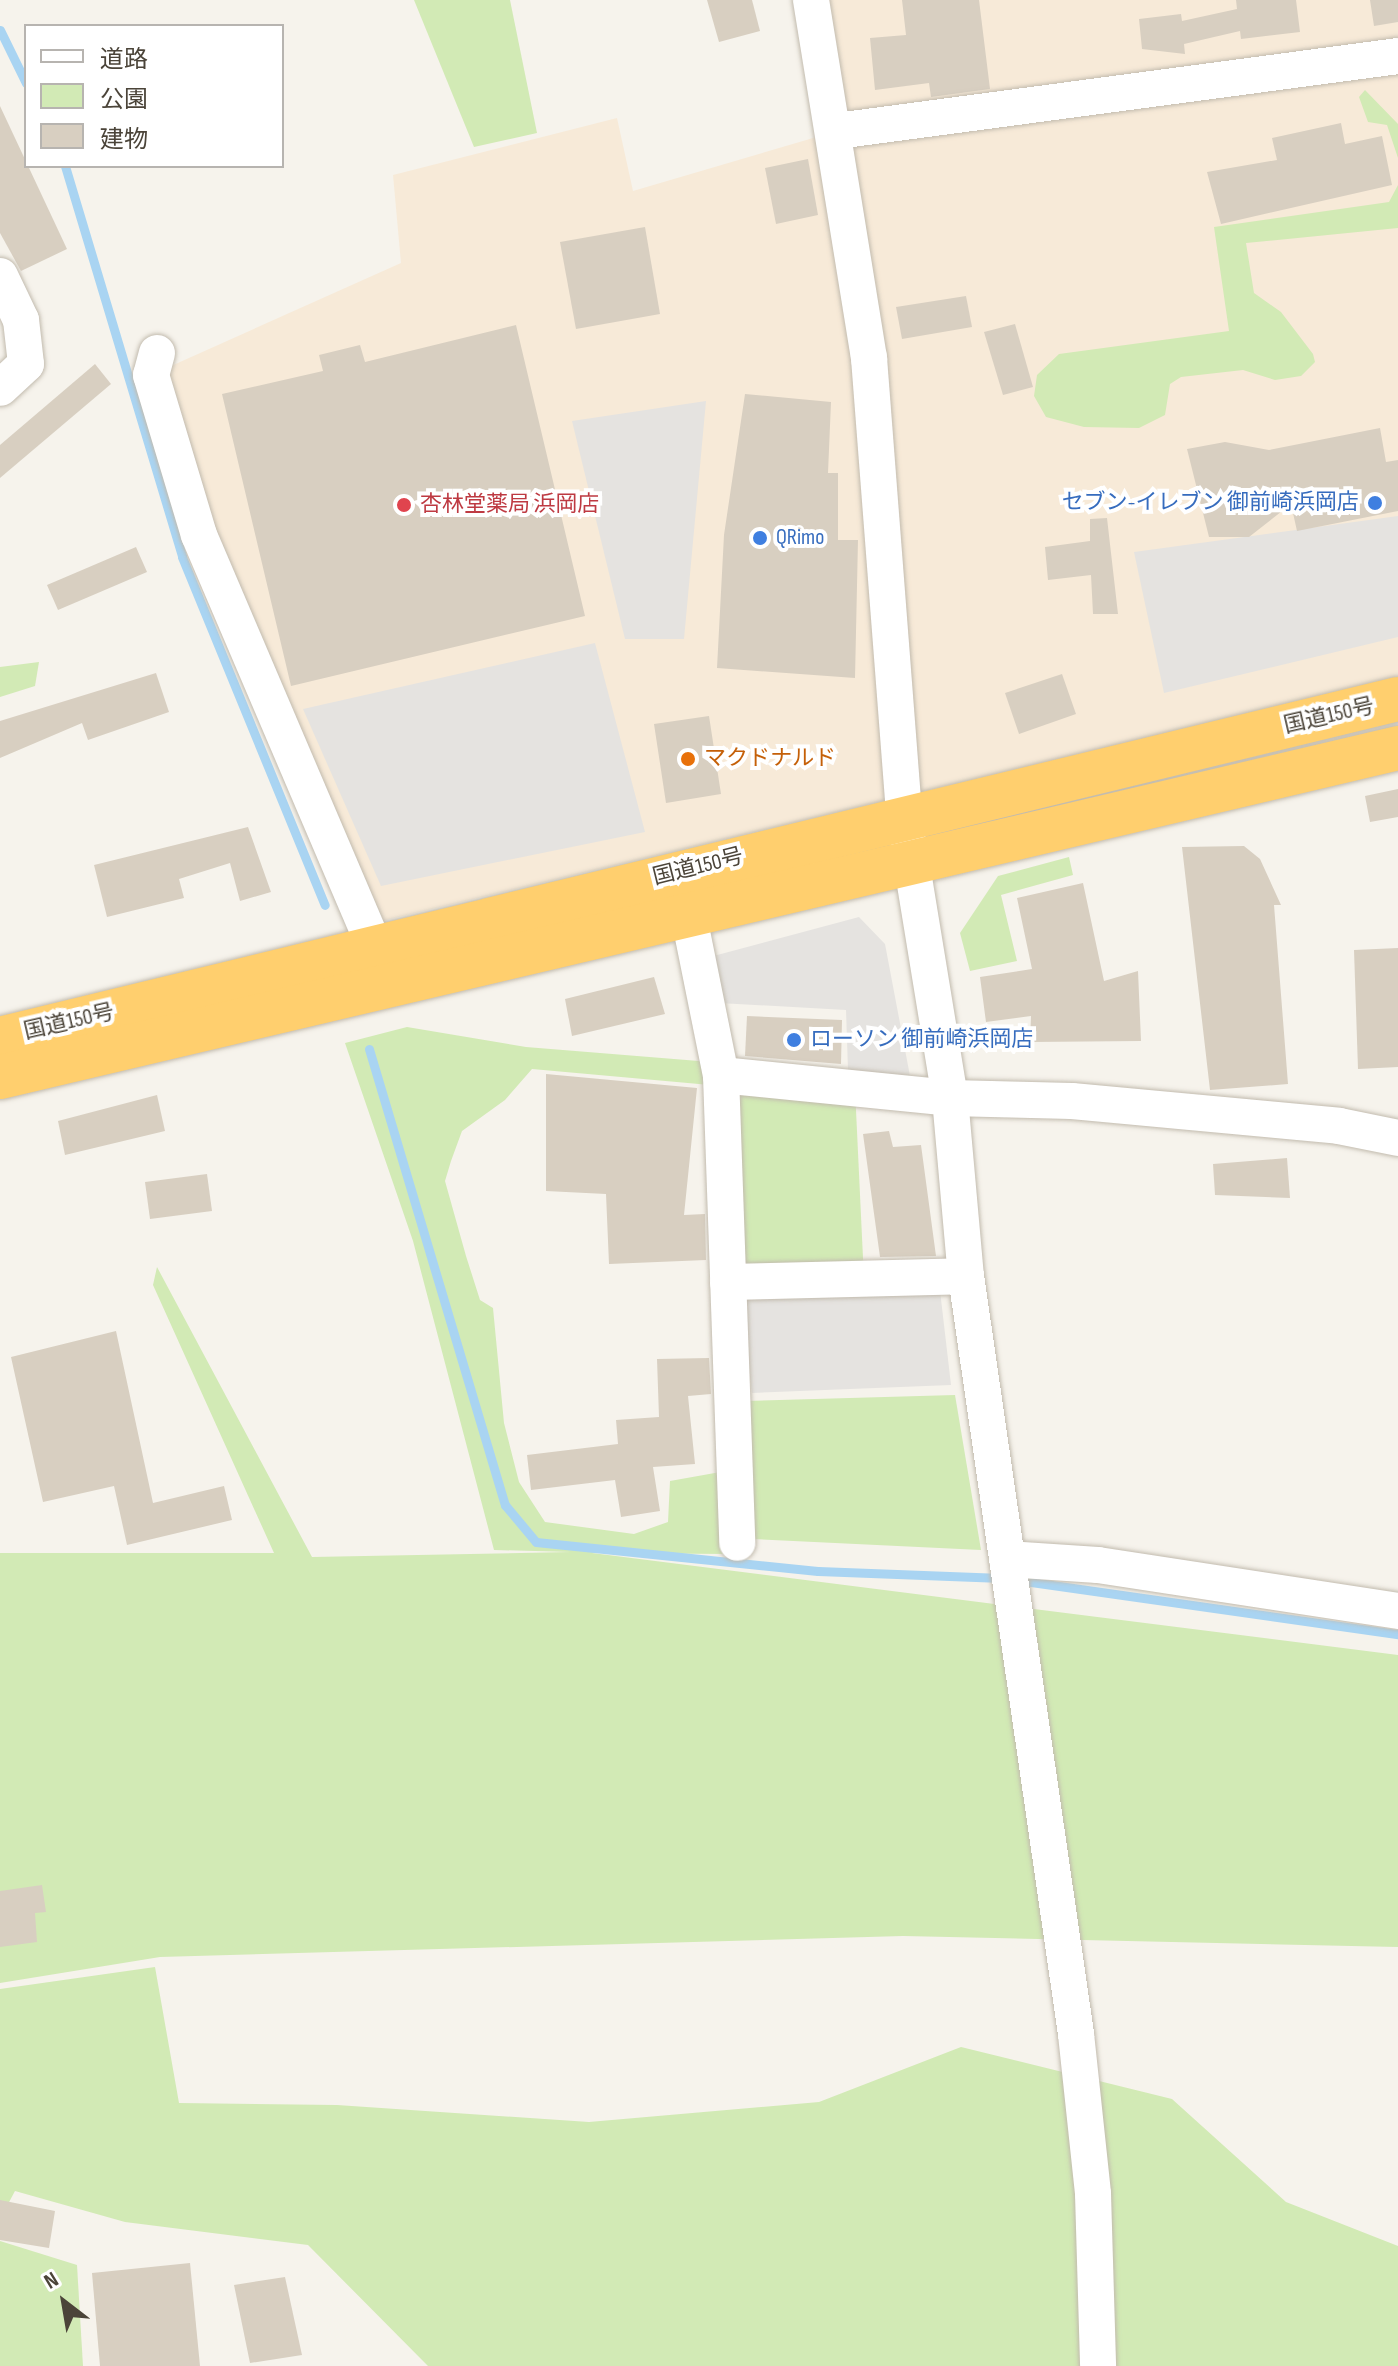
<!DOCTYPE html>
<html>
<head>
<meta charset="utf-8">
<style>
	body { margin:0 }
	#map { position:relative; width:1398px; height:2366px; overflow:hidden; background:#f6f3ec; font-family:"Sofia Sans Condensed","Noto Sans JP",sans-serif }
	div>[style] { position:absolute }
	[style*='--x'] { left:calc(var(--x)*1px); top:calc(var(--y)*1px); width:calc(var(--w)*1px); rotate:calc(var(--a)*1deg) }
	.commercial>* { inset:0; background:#f7ead8 }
	.green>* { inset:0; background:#d2eab5 }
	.parking>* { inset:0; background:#e5e3e0 }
	.stream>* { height:9px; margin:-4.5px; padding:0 4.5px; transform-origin:4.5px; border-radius:4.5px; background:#a9d4f2 }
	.building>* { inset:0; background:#d8cfc1 }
	.roads { filter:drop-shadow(0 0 2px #c2bbae) drop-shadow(0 0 2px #c2bbae) }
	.minor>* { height:36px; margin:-18px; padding:0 18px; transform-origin:18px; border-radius:18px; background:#fff }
	.highway>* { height:44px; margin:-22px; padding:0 22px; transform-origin:22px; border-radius:22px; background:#ffcf6e }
	.dots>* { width:22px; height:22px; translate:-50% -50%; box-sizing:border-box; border:4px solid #fff; border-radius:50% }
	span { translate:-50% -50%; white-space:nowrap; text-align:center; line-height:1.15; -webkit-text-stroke:8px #fff; paint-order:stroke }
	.shop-label { font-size:22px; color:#366cbe }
	.right { translate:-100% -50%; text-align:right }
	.left { translate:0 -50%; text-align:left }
	.health-label { font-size:22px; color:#be3a42 }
	.street-label { font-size:22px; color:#4b4439 }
	.food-label { font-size:22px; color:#c56008 }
	.legend { position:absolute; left:24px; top:24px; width:260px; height:144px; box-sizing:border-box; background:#fff; border:2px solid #b7b4b0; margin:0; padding:10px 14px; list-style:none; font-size:24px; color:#4b4439 }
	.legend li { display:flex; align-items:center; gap:16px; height:40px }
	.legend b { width:40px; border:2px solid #b7b4b0 }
	.north { position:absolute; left:24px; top:2262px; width:80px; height:80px; -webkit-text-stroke:6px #fff; paint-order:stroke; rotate:329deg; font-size:22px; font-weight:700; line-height:32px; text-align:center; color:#4b4439 }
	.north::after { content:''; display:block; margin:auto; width:28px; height:36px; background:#4b4439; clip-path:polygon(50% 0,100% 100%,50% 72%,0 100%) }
</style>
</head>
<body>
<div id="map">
	<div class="commercial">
		<div style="clip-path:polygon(804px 0,1398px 0,1398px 678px,365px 925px,151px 375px,401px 263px,393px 175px,617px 118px,633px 191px,837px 131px)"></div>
	</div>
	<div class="green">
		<div style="clip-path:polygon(414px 0,510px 0,537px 133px,474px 147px)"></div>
		<div style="clip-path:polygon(1365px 90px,1398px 124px,1398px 158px,1387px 125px,1368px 122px,1359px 97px)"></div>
		<div style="clip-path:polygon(1398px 185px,1398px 228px,1246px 243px,1254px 293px,1281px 312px,1313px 354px,1315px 362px,1301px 376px,1275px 380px,1243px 370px,1181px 377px,1170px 384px,1165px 415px,1139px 428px,1084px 427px,1046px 417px,1034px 396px,1037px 375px,1059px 354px,1229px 331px,1214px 227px,1389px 202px)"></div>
		<div style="clip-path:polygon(39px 662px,35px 686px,0 697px,0 667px)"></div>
		<div style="clip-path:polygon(1069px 857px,1073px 875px,1001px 895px,1017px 961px,970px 971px,960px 933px,998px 876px)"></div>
		<div style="clip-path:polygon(407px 1027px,526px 1047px,711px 1062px,710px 1085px,532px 1069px,505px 1100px,462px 1131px,451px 1161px,445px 1181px,466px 1256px,480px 1300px,493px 1308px,504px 1423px,519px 1482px,545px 1522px,634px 1534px,668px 1522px,670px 1481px,726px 1471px,728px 1554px,592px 1553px,1398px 1655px,1398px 1947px,903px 1936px,160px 1957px,0 1983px,0 1553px,274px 1553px,153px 1285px,157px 1267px,312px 1557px,571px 1552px,494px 1550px,413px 1241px,345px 1043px)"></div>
		<div style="clip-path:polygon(855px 1089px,864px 1279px,728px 1272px,722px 1093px)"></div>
		<div style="clip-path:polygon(955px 1395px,981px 1550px,753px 1539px,746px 1401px)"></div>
		<div style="clip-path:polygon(155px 1967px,179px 2103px,337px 2105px,589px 2122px,819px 2102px,961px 2047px,1172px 2099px,1286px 2202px,1398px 2246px,1398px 2366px,428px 2366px,308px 2245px,125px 2222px,15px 2191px,0 2219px,0 1989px)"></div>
		<div style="clip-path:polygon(0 2241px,77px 2265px,83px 2366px,0 2366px)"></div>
	</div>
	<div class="parking">
		<div style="clip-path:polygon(706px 401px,684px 639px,625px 639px,572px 421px)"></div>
		<div style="clip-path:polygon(1398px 516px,1398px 637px,1164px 693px,1134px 552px)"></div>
		<div style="clip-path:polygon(595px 643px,645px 832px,381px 886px,303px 709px)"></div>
		<div style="clip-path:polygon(859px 917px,885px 944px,910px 1076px,848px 1070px,846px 1010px,719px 1003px,706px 958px)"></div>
		<div style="clip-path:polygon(939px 1282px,951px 1385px,752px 1393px,740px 1293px)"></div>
	</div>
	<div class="stream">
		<div style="--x:0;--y:30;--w:59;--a:63.9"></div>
		<div style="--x:65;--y:166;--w:408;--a:73.3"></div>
		<div style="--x:182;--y:557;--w:376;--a:67.7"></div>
		<div style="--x:369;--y:1049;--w:476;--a:73.4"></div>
		<div style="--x:505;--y:1505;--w:48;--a:50"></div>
		<div style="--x:536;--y:1542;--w:283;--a:5.9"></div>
		<div style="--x:818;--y:1571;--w:184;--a:2.2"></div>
		<div style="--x:1017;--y:1580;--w:385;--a:8.1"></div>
	</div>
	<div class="building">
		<div style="clip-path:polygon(707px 0,752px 0,760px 31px,719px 42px)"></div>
		<div style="clip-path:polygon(902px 0,979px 0,990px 89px,931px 97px,929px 83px,875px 90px,870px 38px,906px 35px)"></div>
		<div style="clip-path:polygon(1236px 0,1296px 0,1300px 32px,1241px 39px,1240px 31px,1184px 44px,1185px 54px,1142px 49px,1139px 19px,1181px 14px,1182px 21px,1237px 9px)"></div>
		<div style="clip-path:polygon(1370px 0,1398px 0,1398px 22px,1374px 26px)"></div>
		<div style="clip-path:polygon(0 106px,67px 249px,21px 271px,0 233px)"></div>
		<div style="clip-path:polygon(1341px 123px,1345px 144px,1382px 136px,1392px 185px,1221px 224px,1207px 172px,1277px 160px,1272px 138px)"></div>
		<div style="clip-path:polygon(808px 159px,818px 215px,776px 224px,765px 168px)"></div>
		<div style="clip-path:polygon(645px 227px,660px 314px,576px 329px,560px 242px)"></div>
		<div style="clip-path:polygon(966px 296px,972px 327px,902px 339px,896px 307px)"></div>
		<div style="clip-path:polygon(1015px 324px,1033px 387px,1003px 395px,984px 332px)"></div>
		<div style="clip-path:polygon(516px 325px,585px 616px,291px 686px,222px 394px,323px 371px,319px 355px,360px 345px,365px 362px)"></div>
		<div style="clip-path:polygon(95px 364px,111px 384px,0 478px,0 445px)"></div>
		<div style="clip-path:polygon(745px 394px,831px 402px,828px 473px,838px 473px,838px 540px,858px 540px,855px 678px,717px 668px,724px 535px)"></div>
		<div style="clip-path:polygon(1380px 428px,1386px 462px,1398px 460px,1398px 511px,1297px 531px,1291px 504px,1249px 537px,1209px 537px,1187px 449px,1225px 442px,1269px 450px)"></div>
		<div style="clip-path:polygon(1107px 518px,1118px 614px,1093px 614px,1091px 575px,1048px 580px,1045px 547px,1090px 541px,1090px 519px)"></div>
		<div style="clip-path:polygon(136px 547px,147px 572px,58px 610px,47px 585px)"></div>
		<div style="clip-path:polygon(156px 673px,169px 712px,88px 740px,82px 723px,0 758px,0 721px)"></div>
		<div style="clip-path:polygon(1062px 674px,1076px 714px,1019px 734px,1005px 693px)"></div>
		<div style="clip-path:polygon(709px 716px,721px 794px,666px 803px,654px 724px)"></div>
		<div style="clip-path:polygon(1398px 789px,1398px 817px,1370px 822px,1365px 796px)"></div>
		<div style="clip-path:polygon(248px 827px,271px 892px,240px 901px,230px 863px,179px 879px,184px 898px,107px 917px,94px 865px)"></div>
		<div style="clip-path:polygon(1244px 846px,1260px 859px,1281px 905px,1274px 905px,1288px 1084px,1210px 1090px,1182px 847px)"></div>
		<div style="clip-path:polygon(1083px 883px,1104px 981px,1138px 971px,1141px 1041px,1030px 1042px,1031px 1016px,986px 1022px,980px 977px,1032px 969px,1017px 898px)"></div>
		<div style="clip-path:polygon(1398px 948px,1398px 1067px,1358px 1069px,1354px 950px)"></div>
		<div style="clip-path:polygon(654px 977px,665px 1014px,572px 1036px,565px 999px)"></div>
		<div style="clip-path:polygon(747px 1016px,842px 1020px,841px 1064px,745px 1056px)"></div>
		<div style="clip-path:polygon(546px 1074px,697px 1088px,684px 1215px,705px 1214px,706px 1260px,609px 1264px,606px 1194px,546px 1191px)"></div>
		<div style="clip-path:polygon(157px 1095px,165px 1131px,65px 1155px,58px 1121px)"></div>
		<div style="clip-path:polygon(889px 1131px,893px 1147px,921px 1145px,936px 1256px,880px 1257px,863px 1134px)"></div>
		<div style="clip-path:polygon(1287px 1158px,1290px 1198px,1215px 1195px,1213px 1164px)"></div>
		<div style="clip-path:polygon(207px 1174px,212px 1211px,150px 1219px,145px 1182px)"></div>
		<div style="clip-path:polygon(116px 1331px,153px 1503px,224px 1486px,232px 1520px,127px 1545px,114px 1486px,43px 1502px,11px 1357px)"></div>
		<div style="clip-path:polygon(709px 1358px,711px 1394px,688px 1396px,695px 1464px,653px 1467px,660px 1511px,621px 1517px,615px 1480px,531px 1490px,527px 1455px,618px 1444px,616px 1420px,659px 1417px,657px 1359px)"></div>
		<div style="clip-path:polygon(42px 1885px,46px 1912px,35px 1913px,37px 1942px,0 1947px,0 1891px)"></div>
		<div style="clip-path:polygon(0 2200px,55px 2211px,49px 2248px,0 2240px)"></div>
		<div style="clip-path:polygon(190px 2263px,200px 2366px,100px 2366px,92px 2273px)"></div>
		<div style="clip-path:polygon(285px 2277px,302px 2355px,250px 2363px,234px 2285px)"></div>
	</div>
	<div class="roads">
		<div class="minor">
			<div style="--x:811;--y:0;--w:363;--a:80.8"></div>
			<div style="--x:869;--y:358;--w:460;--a:85.6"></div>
			<div style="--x:904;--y:817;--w:285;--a:80.7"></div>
			<div style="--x:950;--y:1098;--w:179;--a:84.9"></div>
			<div style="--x:966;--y:1276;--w:766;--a:81.74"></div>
			<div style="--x:1076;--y:2034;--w:161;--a:83.9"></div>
			<div style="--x:1093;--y:2194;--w:172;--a:88.3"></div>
			<div style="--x:837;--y:131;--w:566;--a:-7.61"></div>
			<div style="--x:0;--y:276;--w:49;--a:64.5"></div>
			<div style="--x:21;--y:320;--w:44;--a:83.5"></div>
			<div style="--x:26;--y:364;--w:35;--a:137"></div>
			<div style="--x:157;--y:353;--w:23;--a:105"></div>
			<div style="--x:151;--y:375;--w:167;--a:73.3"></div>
			<div style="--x:199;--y:535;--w:447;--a:66.9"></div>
			<div style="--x:689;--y:917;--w:161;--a:78.6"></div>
			<div style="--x:721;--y:1075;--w:468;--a:88"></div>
			<div style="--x:721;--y:1075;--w:230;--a:5.7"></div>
			<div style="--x:950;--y:1098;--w:122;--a:1.4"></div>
			<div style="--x:1072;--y:1101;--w:268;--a:5.3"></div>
			<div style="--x:1339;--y:1126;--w:60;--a:11.5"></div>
			<div style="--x:728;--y:1282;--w:238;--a:-1.4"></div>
			<div style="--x:1007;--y:1559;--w:91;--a:3.8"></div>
			<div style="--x:1098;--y:1565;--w:304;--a:8.7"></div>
		</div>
		<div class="highway">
			<div style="--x:0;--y:1039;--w:1439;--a:-13.67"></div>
			<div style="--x:0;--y:1077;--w:1436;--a:-13.24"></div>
		</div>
	</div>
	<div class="dots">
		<div style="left:1375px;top:503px;background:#3f7fe0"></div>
		<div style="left:404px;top:505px;background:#e0444e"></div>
		<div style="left:760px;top:538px;background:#3f7fe0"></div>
		<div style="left:688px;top:759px;background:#e8710a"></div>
		<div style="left:794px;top:1040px;background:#3f7fe0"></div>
	</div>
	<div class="shop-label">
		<span class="right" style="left:1359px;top:503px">セブン-イレブン 御前崎浜岡店</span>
		<span class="left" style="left:776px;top:538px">QRimo</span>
		<span class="left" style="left:810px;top:1040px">ローソン 御前崎浜岡店</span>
	</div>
	<div class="health-label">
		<span class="left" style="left:420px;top:505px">杏林堂薬局 浜岡店</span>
	</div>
	<div class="street-label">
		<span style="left:1329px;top:716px;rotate:-13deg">国道150号</span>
		<span style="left:698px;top:867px;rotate:-14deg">国道150号</span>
		<span style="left:69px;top:1022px;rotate:-13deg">国道150号</span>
	</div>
	<div class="food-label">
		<span class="left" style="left:704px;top:759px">マクドナルド</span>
	</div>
	<ul class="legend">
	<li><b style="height:10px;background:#fff"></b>道路</li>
	<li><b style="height:22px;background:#d2eab5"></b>公園</li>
	<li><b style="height:22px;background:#d8cfc1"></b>建物</li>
	</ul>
	<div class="north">N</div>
</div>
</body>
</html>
